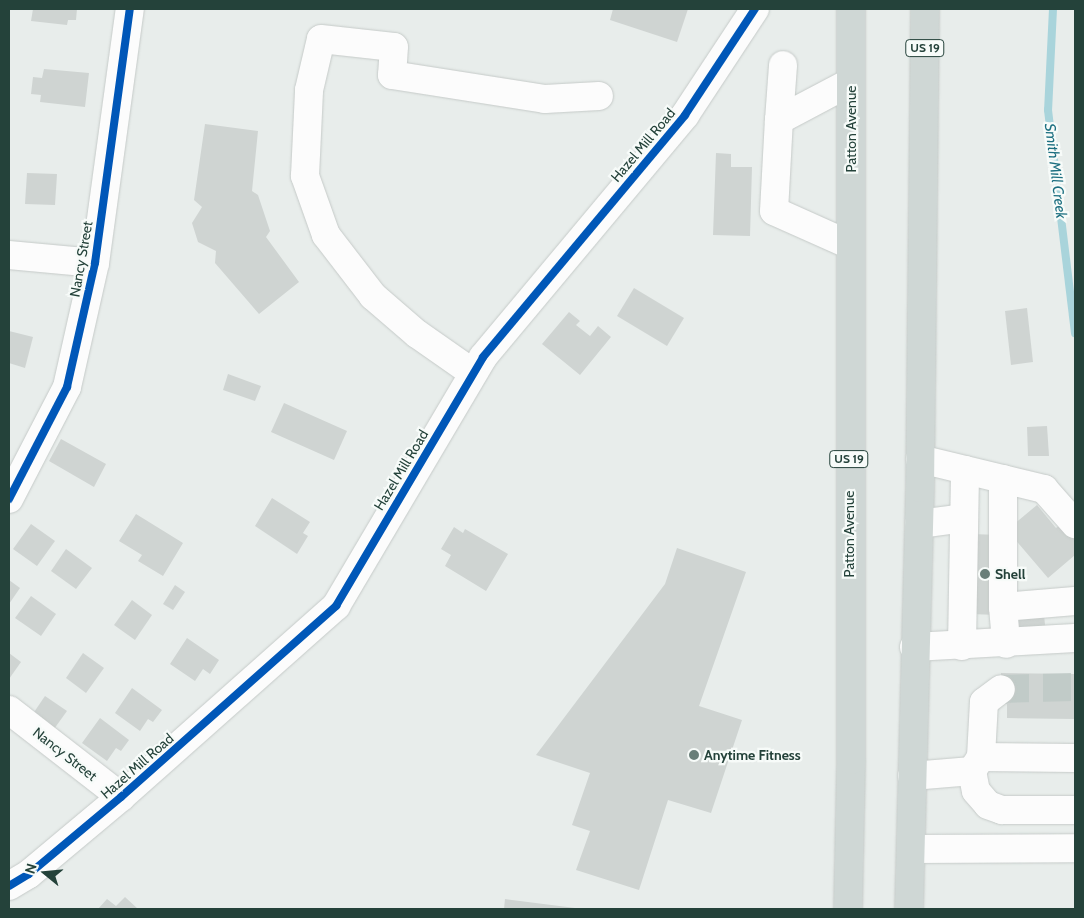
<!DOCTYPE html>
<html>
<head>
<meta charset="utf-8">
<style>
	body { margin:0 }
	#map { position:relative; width:1084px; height:918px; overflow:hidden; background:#e8edeb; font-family:Cabin,sans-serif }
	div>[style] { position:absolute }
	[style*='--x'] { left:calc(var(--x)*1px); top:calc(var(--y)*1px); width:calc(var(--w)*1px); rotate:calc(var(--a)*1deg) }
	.stream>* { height:8px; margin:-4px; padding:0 4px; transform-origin:4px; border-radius:4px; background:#a9d4db }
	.building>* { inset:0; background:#cfd4d2 }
	.minor-tunnel>* { height:28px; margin-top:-14px; transform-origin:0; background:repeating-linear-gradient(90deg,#c1cbc8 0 28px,transparent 0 42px) }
	.roads { filter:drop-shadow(0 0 1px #c5cac8) drop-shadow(0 0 1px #c5cac8) }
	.minor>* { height:28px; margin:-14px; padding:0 14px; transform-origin:14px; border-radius:14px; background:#fcfcfc }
	.major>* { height:28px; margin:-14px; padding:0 14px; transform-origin:14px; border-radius:14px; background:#cfd7d5 }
	.cycleway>* { height:8px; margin:-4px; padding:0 4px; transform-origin:4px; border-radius:4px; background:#0057b8 }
	.dots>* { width:14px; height:14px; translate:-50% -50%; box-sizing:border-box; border:2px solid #f7fbf9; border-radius:50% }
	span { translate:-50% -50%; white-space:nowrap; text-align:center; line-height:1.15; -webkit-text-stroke:4.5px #f7fbf9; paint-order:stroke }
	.shield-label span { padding:1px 4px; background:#f7fbf9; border:1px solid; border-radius:4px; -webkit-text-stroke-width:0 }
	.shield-label { font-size:12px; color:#24423a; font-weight:700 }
	.street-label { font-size:14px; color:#24423a }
	.poi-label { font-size:14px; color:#24423a; font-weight:700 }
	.left { translate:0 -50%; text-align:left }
	.water-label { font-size:15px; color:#1c6f80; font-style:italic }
	.frame { position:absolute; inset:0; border:10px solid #24423a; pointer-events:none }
	.north { position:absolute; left:20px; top:848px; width:50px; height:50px; -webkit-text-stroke:4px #f7fbf9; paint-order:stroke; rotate:287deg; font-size:14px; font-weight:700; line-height:20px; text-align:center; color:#24423a }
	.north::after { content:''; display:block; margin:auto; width:18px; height:22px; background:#24423a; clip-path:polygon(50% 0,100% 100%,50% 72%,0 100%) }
</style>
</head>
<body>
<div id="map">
	<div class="stream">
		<div style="--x:1053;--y:9;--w:101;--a:92.8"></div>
		<div style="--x:1048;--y:110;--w:225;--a:83.1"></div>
	</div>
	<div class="building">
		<div style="clip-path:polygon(33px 9px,77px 9px,76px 20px,68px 20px,67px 25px,31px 21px)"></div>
		<div style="clip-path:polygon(613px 9px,688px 9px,677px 42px,610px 20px)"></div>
		<div style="clip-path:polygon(44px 69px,89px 73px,85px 107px,40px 102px,41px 95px,31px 94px,33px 77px,42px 78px)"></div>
		<div style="clip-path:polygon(205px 124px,258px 131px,252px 191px,258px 195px,270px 231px,266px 237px,299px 282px,259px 314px,215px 263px,216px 251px,198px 242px,192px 223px,202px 207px,194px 200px)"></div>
		<div style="clip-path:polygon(716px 153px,731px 154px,731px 167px,752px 167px,750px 236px,713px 235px)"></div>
		<div style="clip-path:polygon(27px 173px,57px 174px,55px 205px,25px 204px)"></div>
		<div style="clip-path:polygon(634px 288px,684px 318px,667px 346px,617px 316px)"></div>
		<div style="clip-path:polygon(1027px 308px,1033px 362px,1011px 365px,1005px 311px)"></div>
		<div style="clip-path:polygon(569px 312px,580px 321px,576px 325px,590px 336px,598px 326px,611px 337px,580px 375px,542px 344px)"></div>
		<div style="clip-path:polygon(9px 331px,33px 337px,25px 368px,9px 363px)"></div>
		<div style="clip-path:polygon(228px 374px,261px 386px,255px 401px,223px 390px)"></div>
		<div style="clip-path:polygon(284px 403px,347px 431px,334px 460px,271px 432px)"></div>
		<div style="clip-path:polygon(1047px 426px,1049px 456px,1028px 456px,1027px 427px)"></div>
		<div style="clip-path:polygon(61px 439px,106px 464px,94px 487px,49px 461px)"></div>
		<div style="clip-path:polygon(272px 498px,310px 522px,303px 533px,308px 536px,297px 554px,255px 526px)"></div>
		<div style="clip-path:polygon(1037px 505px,1056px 528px,1064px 522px,1075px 535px,1075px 555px,1048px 578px,1007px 530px)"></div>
		<div style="clip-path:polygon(136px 514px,183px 543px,163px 576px,138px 561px,142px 555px,119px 541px)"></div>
		<div style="clip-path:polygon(31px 524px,55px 541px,37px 566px,13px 549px)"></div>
		<div style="clip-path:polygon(454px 527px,463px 533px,465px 529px,508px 554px,486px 591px,445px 566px,451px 555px,441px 549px)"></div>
		<div style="clip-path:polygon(971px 534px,1000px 535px,998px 615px,970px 614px)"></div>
		<div style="clip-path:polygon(677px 548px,746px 572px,699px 706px,742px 720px,711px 813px,668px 800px,639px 890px,576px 870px,590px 831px,572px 825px,590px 773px,536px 755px,665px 584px)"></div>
		<div style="clip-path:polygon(66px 549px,92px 568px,76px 589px,51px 571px)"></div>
		<div style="clip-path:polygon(9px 580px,20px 588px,9px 604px)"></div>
		<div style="clip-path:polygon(175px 585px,185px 592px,173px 610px,163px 604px)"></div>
		<div style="clip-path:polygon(31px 596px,56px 614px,41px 636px,15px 618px)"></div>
		<div style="clip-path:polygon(132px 600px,152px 615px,135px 640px,114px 625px)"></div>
		<div style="clip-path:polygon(1043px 606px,1046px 634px,1017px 637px,1015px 609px)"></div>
		<div style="clip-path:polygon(187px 638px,219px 660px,210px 674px,203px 669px,195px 681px,170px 664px)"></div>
		<div style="clip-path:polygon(9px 653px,21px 662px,9px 679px)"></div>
		<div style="clip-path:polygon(83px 653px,104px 668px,86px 693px,66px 678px)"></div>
		<div style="clip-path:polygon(1001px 673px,1075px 674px,1075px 719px,1007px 718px,1007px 704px,1001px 704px)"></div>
		<div style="clip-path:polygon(132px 688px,162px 710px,153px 722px,148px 719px,140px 731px,115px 713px)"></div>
		<div style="clip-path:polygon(45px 696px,67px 711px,49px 736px,28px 721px)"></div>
		<div style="clip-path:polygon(100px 718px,129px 740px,121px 751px,116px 748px,107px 761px,82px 743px)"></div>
		<div style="clip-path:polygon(125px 897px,138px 909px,98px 909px,107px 899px,116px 906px)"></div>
		<div style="clip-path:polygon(505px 899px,575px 908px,575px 909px,504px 909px)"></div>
	</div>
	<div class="minor-tunnel">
		<div style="--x:1001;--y:689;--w:74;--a:-1.5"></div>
	</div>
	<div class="roads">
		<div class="minor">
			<div style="--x:779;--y:120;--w:55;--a:-85.8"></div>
			<div style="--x:850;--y:245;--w:83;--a:-155.9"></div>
			<div style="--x:774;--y:211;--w:91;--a:-86.9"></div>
			<div style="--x:779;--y:120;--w:81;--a:-27.8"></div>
			<div style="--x:9;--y:255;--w:86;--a:5.3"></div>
			<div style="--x:473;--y:373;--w:68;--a:-145.1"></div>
			<div style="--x:417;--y:334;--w:58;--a:-139.2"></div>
			<div style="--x:373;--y:296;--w:77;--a:-127.6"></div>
			<div style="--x:326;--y:235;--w:63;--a:-109.6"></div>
			<div style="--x:305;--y:176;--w:86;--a:-87.3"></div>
			<div style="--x:309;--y:90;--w:52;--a:-76.8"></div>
			<div style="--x:321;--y:39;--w:73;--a:6.3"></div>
			<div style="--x:394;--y:47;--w:28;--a:94"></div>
			<div style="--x:392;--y:75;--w:155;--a:8.9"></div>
			<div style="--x:545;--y:99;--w:54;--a:-3.2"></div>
			<div style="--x:920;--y:459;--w:128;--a:13.6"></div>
			<div style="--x:1044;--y:489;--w:47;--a:48.5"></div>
			<div style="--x:1003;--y:479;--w:128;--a:90"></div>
			<div style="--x:1003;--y:607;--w:37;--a:85"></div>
			<div style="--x:9;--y:499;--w:126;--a:-62.6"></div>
			<div style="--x:67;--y:387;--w:127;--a:-77.3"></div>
			<div style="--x:95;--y:263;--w:256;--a:-82.2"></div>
			<div style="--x:919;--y:524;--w:45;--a:-7.6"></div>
			<div style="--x:1003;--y:607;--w:72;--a:-4.8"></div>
			<div style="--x:962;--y:646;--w:176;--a:-89"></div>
			<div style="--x:914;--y:647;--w:161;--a:-3.2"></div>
			<div style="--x:9;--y:710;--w:142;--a:37.8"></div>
			<div style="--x:981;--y:757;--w:94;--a:0.6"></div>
			<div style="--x:972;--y:771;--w:17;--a:-57"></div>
			<div style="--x:981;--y:757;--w:55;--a:-86.9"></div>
			<div style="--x:984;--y:702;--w:21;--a:-37"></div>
			<div style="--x:912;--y:776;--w:60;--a:-4.8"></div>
			<div style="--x:972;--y:771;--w:20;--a:79"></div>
			<div style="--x:976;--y:791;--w:18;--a:49"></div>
			<div style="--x:988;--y:805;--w:15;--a:20"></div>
			<div style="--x:1002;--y:810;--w:73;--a:0"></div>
			<div style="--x:911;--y:849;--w:164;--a:-0.3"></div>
			<div style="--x:9;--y:886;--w:23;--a:-31"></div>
			<div style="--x:29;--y:874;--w:120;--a:-39.9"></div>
			<div style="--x:121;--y:797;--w:288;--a:-41.6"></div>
			<div style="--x:336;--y:606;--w:289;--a:-59.4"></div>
			<div style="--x:483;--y:357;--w:315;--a:-50.1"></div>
			<div style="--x:685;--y:115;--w:127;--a:-56.6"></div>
		</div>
		<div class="major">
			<div style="--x:848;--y:909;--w:149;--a:-88.8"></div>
			<div style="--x:851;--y:760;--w:751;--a:-90"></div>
			<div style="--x:909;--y:909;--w:421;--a:-88.5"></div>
			<div style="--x:920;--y:488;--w:479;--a:-89.4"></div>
		</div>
	</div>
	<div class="cycleway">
		<div style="--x:9;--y:499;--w:126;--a:-62.6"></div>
		<div style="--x:67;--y:387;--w:127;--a:-77.3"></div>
		<div style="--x:95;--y:263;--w:256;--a:-82.2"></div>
		<div style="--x:9;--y:886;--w:23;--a:-31"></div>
		<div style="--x:29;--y:874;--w:120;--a:-39.9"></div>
		<div style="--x:121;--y:797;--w:288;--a:-41.6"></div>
		<div style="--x:336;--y:606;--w:289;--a:-59.4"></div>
		<div style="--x:483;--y:357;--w:315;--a:-50.1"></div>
		<div style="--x:685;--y:115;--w:127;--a:-56.6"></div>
	</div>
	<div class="dots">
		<div style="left:985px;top:574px;background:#697e78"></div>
		<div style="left:694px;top:755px;background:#697e78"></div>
	</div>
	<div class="shield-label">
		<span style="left:925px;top:48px">US 19</span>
		<span style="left:849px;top:459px">US 19</span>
	</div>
	<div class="street-label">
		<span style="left:851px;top:129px;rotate:-90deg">Patton Avenue</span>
		<span style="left:643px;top:145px;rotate:-50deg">Hazel Mill Road</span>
		<span style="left:81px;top:259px;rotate:-80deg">Nancy Street</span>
		<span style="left:401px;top:470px;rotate:-59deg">Hazel Mill Road</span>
		<span style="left:849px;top:534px;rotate:-90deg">Patton Avenue</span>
		<span style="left:65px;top:754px;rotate:38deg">Nancy Street</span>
		<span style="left:137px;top:766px;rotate:-41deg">Hazel Mill Road</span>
	</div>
	<div class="poi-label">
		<span class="left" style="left:995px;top:574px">Shell</span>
		<span class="left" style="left:704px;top:755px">Anytime Fitness</span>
	</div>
	<div class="water-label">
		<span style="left:1055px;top:171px;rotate:83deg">Smith Mill Creek</span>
	</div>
	<div class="frame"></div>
	<div class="north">N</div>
</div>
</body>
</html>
